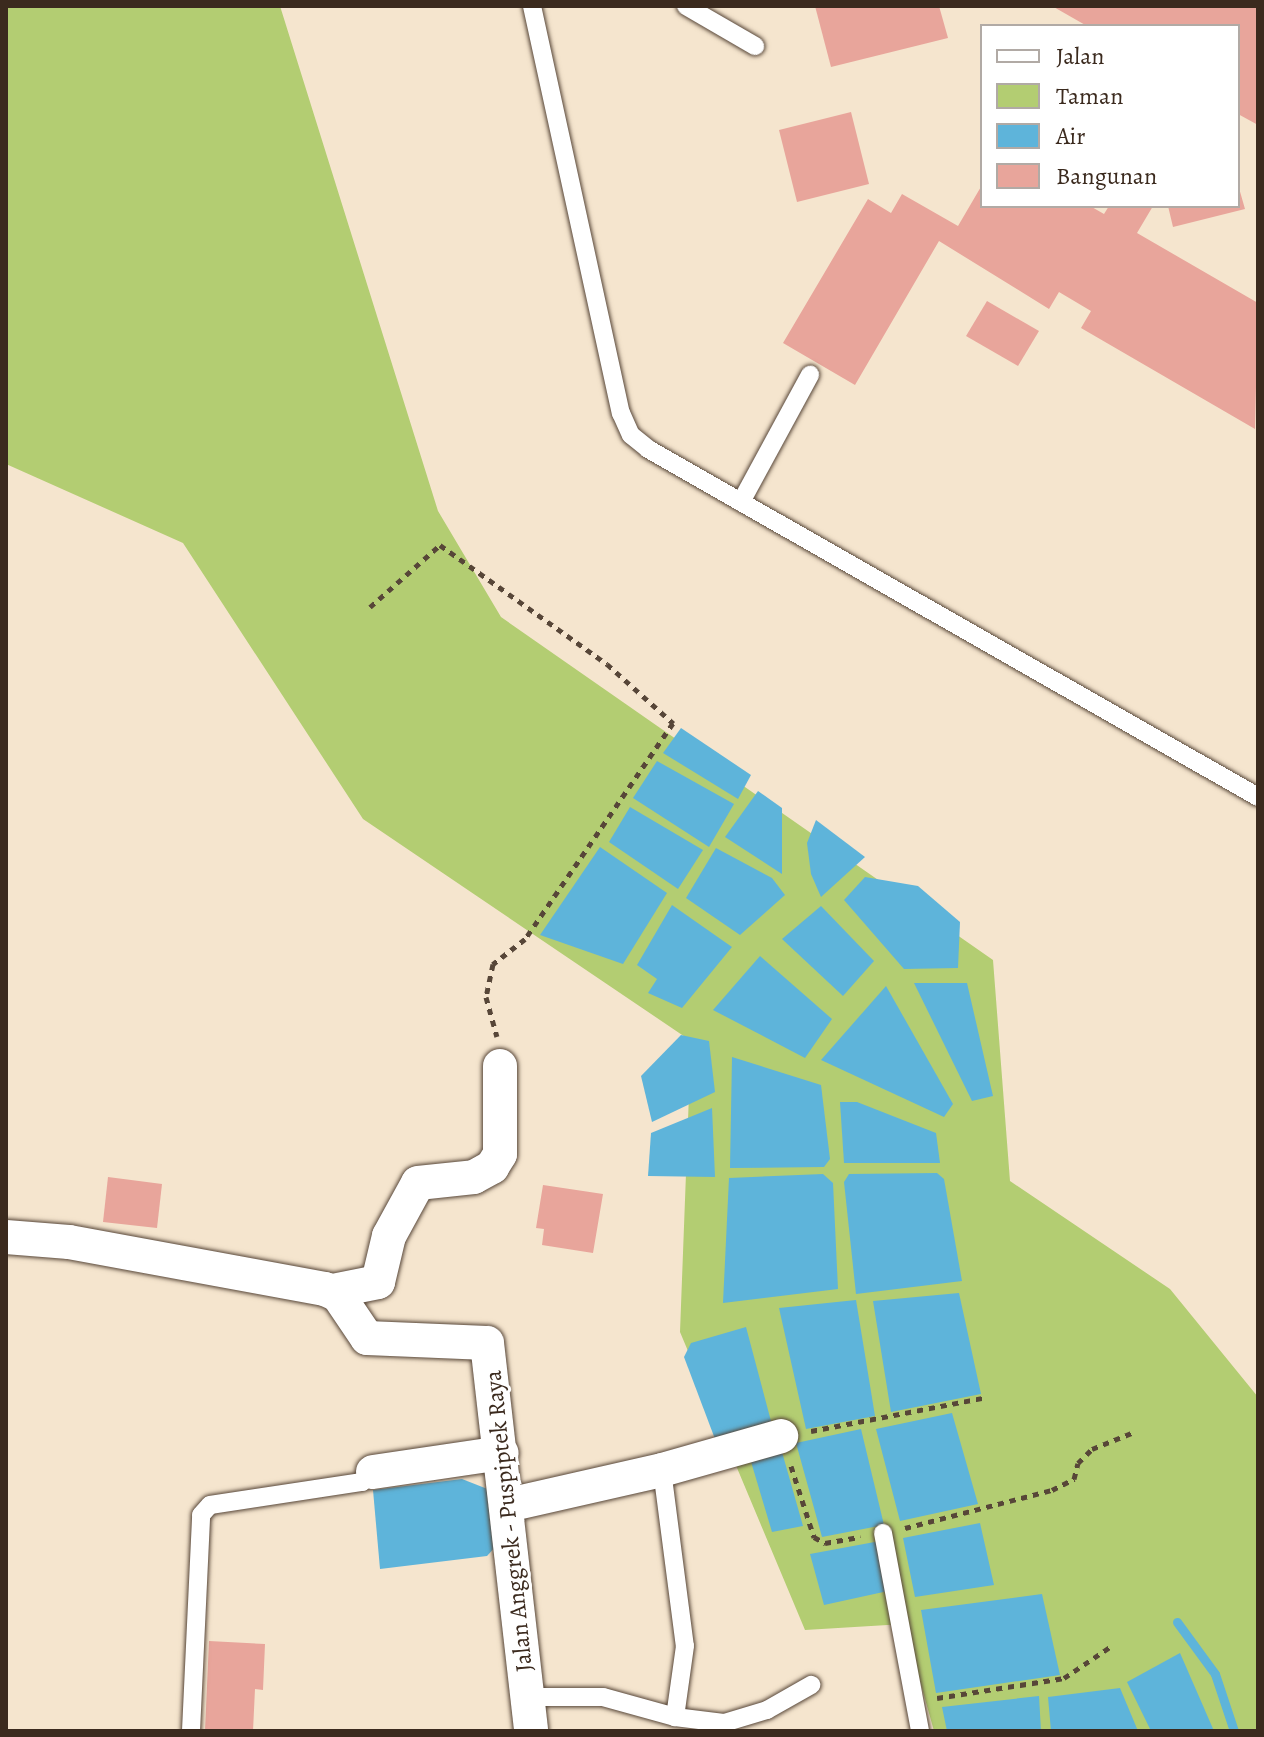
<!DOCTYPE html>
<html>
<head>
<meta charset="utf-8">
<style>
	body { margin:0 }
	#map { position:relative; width:1264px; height:1737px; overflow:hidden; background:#f5e5ce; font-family:Alegreya,serif }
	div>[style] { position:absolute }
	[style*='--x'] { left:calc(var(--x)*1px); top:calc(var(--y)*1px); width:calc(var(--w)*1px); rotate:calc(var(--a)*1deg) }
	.green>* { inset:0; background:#b3cd72 }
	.water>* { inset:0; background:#5eb4da }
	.stream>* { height:9px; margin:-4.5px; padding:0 4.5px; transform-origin:4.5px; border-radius:4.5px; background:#5eb4da }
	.building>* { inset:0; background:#e8a59b }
	.path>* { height:5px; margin-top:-2.5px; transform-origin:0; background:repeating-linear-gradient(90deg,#574638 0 6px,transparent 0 12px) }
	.roads { filter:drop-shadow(0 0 2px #574638) drop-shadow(0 0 2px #574638) }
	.lane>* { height:18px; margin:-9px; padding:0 9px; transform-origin:9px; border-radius:9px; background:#fff }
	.street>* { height:34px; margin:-17px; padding:0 17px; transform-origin:17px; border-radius:17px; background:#fff }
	span { translate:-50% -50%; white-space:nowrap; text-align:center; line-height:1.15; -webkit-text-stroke:6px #fff; paint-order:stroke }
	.street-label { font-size:24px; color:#3b2a1e }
	.frame { position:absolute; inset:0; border:8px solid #3b2a1e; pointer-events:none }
	.legend { position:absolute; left:980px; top:24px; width:260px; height:184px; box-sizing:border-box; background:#fff; border:2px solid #b1aaa5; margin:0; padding:10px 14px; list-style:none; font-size:24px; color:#3b2a1e }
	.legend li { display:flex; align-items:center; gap:16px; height:40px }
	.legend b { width:40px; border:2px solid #b1aaa5 }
</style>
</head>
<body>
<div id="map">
	<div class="green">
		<div style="clip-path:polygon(6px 6px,280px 6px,438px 511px,501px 617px,993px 960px,1010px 1181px,1170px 1289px,1258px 1397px,1258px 1731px,934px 1731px,904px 1624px,805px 1630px,680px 1332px,691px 1041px,363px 819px,183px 543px,6px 464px)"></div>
	</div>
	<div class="water">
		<div style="clip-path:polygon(681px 728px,751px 775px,738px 799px,663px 753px)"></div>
		<div style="clip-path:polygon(657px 761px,734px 804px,709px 847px,633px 798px)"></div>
		<div style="clip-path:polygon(758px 791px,782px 808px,782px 874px,725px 837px)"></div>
		<div style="clip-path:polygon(630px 807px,703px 850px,678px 889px,609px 842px)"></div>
		<div style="clip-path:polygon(816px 820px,865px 857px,821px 897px,811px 874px,807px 843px)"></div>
		<div style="clip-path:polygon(600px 847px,667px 893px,623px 964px,540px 935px)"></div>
		<div style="clip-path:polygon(716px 848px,772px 878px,785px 895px,740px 935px,686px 898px)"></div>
		<div style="clip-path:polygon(865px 877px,918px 886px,960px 922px,958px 968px,904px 969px,844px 900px)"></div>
		<div style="clip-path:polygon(672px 905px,732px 947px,682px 1008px,648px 993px,657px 979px,637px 965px)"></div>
		<div style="clip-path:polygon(821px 906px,874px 961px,843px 996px,782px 939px)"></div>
		<div style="clip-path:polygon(760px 956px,832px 1019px,805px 1058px,713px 1010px)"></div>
		<div style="clip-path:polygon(914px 983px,967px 983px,993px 1096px,972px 1101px)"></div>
		<div style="clip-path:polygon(886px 986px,953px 1104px,944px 1117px,821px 1060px)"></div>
		<div style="clip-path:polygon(681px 1035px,709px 1041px,715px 1092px,652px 1122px,641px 1076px)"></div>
		<div style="clip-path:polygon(732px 1057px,821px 1085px,830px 1159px,824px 1167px,730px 1168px)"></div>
		<div style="clip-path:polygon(840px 1102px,857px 1102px,936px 1133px,940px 1163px,844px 1163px)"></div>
		<div style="clip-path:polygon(712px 1108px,715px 1177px,648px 1176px,651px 1133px)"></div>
		<div style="clip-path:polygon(937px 1173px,944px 1179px,962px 1281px,856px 1294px,844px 1182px,849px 1174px)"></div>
		<div style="clip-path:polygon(823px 1174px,833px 1183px,838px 1289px,723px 1303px,729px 1178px)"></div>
		<div style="clip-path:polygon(959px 1293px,981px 1394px,891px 1412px,873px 1301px)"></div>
		<div style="clip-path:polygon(856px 1300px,875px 1416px,806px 1429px,779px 1308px)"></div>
		<div style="clip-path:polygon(746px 1327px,772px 1425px,715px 1439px,684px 1357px,691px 1343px)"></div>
		<div style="clip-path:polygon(952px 1413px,978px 1504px,900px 1521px,876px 1429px)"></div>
		<div style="clip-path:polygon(861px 1429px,884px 1525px,822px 1537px,796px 1443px)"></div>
		<div style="clip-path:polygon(780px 1445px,803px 1526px,772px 1532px,749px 1455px)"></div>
		<div style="clip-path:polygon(462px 1479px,490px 1490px,497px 1545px,487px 1556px,380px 1569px,373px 1490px)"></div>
		<div style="clip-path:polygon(980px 1523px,994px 1585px,915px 1597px,903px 1538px)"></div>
		<div style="clip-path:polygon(880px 1541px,888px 1591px,824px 1605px,810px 1554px)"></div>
		<div style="clip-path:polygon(1042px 1594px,1060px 1675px,936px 1693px,921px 1610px)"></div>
		<div style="clip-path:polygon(1180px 1653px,1214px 1731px,1151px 1731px,1127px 1682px)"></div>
		<div style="clip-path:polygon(1120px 1688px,1138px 1731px,1051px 1731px,1048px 1697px)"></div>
		<div style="clip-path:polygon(1039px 1696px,1041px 1731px,947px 1731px,942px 1707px)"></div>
	</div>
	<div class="stream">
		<div style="--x:1177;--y:1622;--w:64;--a:53.8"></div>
		<div style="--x:1215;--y:1674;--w:60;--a:71.6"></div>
	</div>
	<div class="building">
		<div style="clip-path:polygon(815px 6px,939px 6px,948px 38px,831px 67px)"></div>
		<div style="clip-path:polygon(1052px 6px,1258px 6px,1258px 125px,1238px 114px,1238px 26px,1087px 26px)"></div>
		<div style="clip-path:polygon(851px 112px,869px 184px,797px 202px,779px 130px)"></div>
		<div style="clip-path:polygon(982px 185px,982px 206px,1090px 206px,1104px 214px,1109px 206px,1153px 206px,1137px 233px,1258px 303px,1255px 429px,1081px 328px,1091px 311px,1059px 292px,1049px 309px,939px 241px,855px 385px,783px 343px,868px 199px,891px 213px,902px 194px,958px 226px)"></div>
		<div style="clip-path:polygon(1239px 188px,1245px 209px,1173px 227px,1168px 206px,1238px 206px)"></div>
		<div style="clip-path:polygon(987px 301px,1039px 331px,1018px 366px,966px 336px)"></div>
		<div style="clip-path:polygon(108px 1177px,162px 1184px,157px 1228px,103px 1222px)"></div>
		<div style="clip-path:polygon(543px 1185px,603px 1194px,593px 1253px,542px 1245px,544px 1229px,536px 1228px)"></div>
		<div style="clip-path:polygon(209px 1641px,265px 1644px,263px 1690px,255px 1689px,253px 1731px,205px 1731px)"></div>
	</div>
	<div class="path">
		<div style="--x:370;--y:607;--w:94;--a:-41.5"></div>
		<div style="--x:440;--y:545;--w:205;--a:35.5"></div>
		<div style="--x:607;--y:664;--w:89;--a:41.8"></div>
		<div style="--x:673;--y:723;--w:262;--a:124.4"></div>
		<div style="--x:525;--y:939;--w:41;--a:142"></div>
		<div style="--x:493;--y:964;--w:34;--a:102"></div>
		<div style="--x:486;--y:997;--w:41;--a:74.6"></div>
		<div style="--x:811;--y:1431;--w:179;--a:-10.9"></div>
		<div style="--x:791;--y:1466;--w:75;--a:72.1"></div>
		<div style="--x:814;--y:1537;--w:13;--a:29"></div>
		<div style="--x:825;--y:1543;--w:36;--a:-10"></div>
		<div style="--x:905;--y:1528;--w:152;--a:-14.5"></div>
		<div style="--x:1052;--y:1490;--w:25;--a:-27"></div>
		<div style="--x:1074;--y:1479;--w:16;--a:-76"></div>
		<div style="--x:1078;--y:1463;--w:20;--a:-45"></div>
		<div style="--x:1092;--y:1449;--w:45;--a:-22"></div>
		<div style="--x:937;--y:1698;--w:129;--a:-8.9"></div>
		<div style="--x:1064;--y:1678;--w:59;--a:-34"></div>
	</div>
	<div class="roads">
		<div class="lane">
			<div style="--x:532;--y:6;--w:417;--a:77.7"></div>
			<div style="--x:621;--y:413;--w:24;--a:66"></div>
			<div style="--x:631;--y:435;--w:22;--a:39"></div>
			<div style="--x:648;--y:449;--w:702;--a:29.7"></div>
			<div style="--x:686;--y:6;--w:80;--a:30.1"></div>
			<div style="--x:741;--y:502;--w:145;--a:-61.5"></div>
			<div style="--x:662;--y:1470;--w:177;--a:82.6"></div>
			<div style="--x:685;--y:1646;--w:72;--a:98"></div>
			<div style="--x:883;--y:1533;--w:201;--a:79.4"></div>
			<div style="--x:528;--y:1697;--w:75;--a:0"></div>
			<div style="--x:603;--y:1697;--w:75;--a:15.5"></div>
			<div style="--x:675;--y:1717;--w:49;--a:7"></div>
			<div style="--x:724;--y:1723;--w:45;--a:-16.8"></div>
			<div style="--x:767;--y:1710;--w:51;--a:-29.6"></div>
			<div style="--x:191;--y:1731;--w:216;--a:-87.3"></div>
			<div style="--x:201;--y:1515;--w:13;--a:-48"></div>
			<div style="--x:210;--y:1505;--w:154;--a:-8.6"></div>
			<div style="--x:362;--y:1482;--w:15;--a:-42"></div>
		</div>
		<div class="street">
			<div style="--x:6;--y:1237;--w:63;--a:4.5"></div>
			<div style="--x:69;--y:1242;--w:260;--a:10.4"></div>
			<div style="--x:325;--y:1289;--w:14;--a:25"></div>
			<div style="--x:338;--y:1295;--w:52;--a:56"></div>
			<div style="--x:367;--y:1338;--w:120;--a:2.4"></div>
			<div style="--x:487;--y:1343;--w:390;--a:83.5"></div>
			<div style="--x:333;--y:1291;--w:46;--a:-11.3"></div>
			<div style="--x:378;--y:1282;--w:47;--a:-76.6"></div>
			<div style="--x:389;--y:1236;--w:60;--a:-61.3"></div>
			<div style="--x:418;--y:1183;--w:56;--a:-6.1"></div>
			<div style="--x:474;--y:1177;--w:21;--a:-29"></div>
			<div style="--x:492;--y:1167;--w:15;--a:-58"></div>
			<div style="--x:500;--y:1154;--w:88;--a:-90"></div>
			<div style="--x:373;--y:1472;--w:130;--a:-8.4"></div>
			<div style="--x:508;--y:1505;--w:158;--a:-12.8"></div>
			<div style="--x:662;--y:1470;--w:124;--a:-15.9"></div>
		</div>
	</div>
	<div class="street-label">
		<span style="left:509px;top:1521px;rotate:-96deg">Jalan Anggrek - Puspiptek Raya</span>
	</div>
	<div class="frame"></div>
	<ul class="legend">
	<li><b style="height:10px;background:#fff"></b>Jalan</li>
	<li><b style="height:22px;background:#b3cd72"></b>Taman</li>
	<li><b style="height:22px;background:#5eb4da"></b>Air</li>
	<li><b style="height:22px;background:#e8a59b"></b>Bangunan</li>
	</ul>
</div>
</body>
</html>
